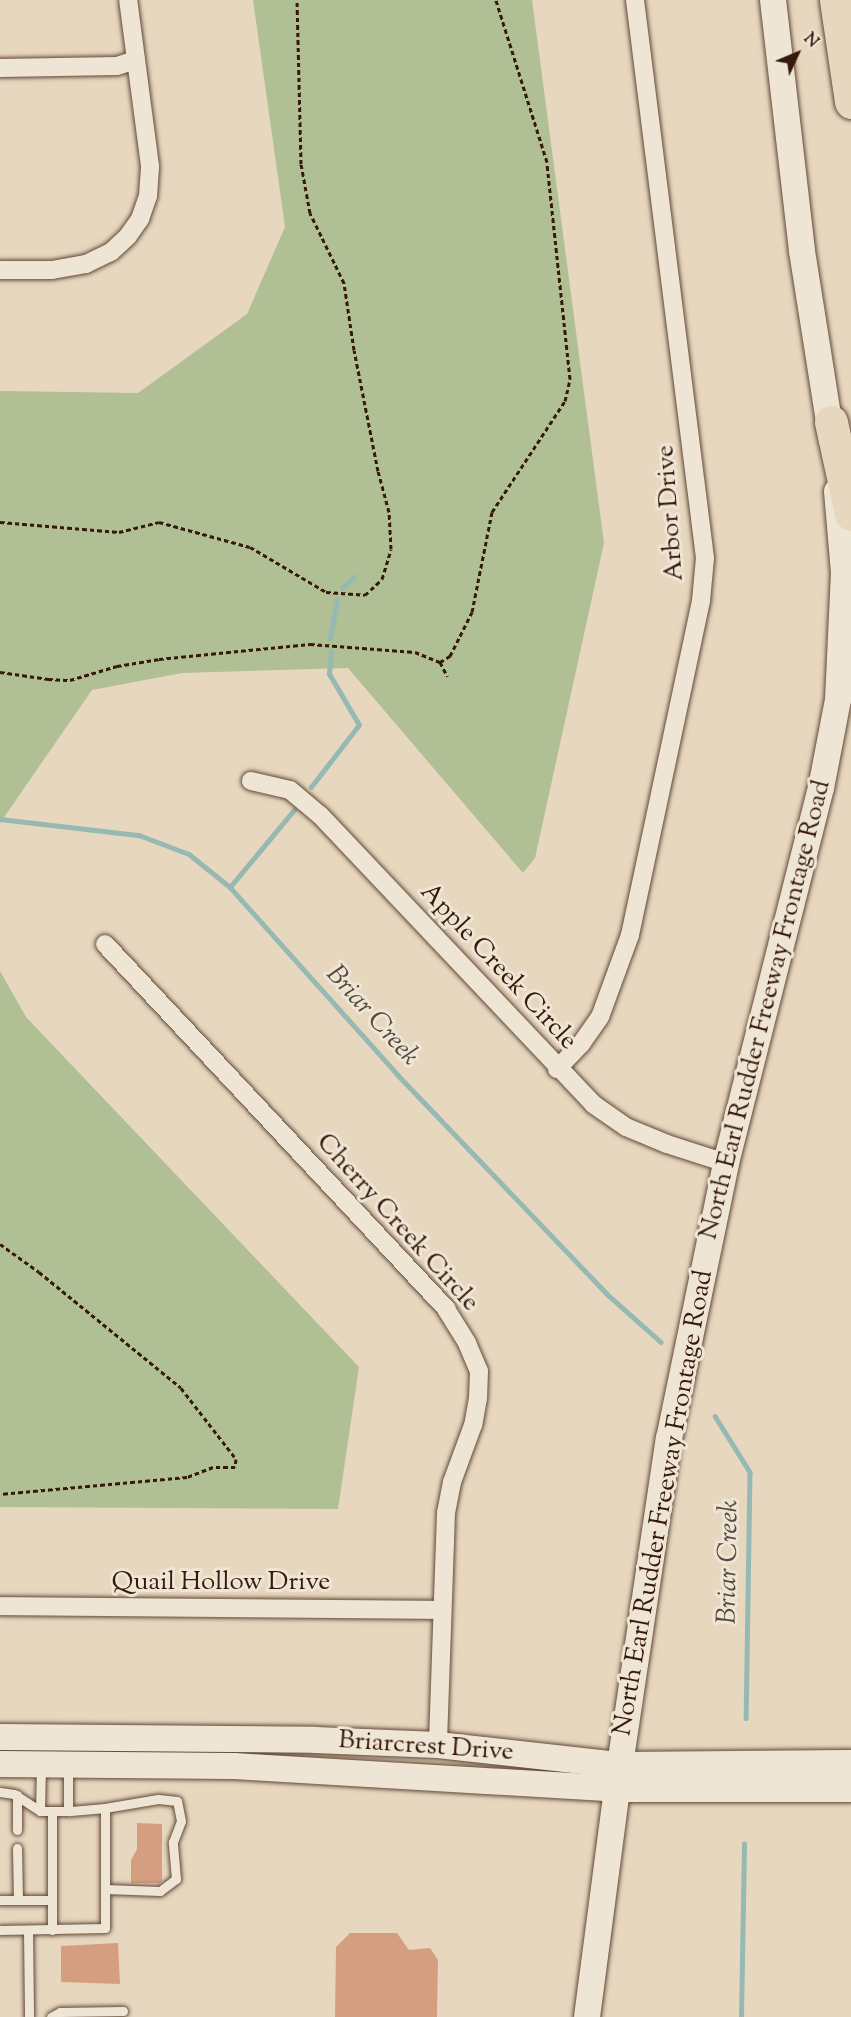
<!DOCTYPE html>
<html>
<head>
<meta charset="utf-8">
<style>
	body { margin:0 }
	#map { position:relative; width:851px; height:2017px; overflow:hidden; background:#e7d7be; font-family:"Sorts Mill Goudy",serif }
	div>[style] { position:absolute }
	[style*='--x'] { left:calc(var(--x)*1px); top:calc(var(--y)*1px); width:calc(var(--w)*1px); rotate:calc(var(--a)*1deg) }
	.green>* { inset:0; background:#b1bf95 }
	.stream>* { height:4.5px; margin:-2.25px; padding:0 2.25px; transform-origin:2.25px; border-radius:2.25px; background:#97b9b3 }
	.building>* { inset:0; background:#d59e81 }
	.path>* { height:3px; margin-top:-1.5px; transform-origin:0; background:repeating-linear-gradient(90deg,#36190b 0 4.5px,transparent 0 7.5px) }
	.roads { filter:drop-shadow(0 0 2px #624838) drop-shadow(0 0 2px #624838) }
	.lane>* { height:9px; margin:-4.5px; padding:0 4.5px; transform-origin:4.5px; border-radius:4.5px; background:#efe5d5 }
	.street>* { height:18px; margin:-9px; padding:0 9px; transform-origin:9px; border-radius:9px; background:#efe5d5 }
	.secondary>* { height:26px; margin:-13px; padding:0 13px; transform-origin:13px; border-radius:13px; background:#efe5d5 }
	.highway>* { height:33px; margin:-16.5px; padding:0 16.5px; transform-origin:16.5px; border-radius:16.5px; background:#e7d7be }
	span { translate:-50% -50%; white-space:nowrap; text-align:center; line-height:1.15; -webkit-text-stroke:6px #efe5d5; paint-order:stroke }
	.street-label { font-size:26px; color:#36190b }
	.water-label { font-size:27px; color:#53493d; font-style:italic }
	.north { position:absolute; left:767px; top:24px; width:60px; height:60px; -webkit-text-stroke:4px #efe5d5; paint-order:stroke; rotate:46deg; font-size:16px; font-weight:700; line-height:24px; text-align:center; color:#36190b }
	.north::after { content:''; display:block; margin:auto; width:21px; height:27px; background:#36190b; clip-path:polygon(50% 0,100% 100%,50% 72%,0 100%) }
</style>
</head>
<body>
<div id="map">
	<div class="green">
		<div style="clip-path:polygon(253px 0,532px 0,604px 543px,535px 858px,523px 873px,348px 668px,182px 673px,92px 690px,0 823px,0 391px,138px 393px,247px 314px,285px 227px)"></div>
		<div style="clip-path:polygon(0 971px,26px 1017px,359px 1367px,338px 1509px,0 1507px)"></div>
	</div>
	<div class="stream">
		<div style="--x:342;--y:588;--w:16;--a:-43"></div>
		<div style="--x:330;--y:639;--w:40;--a:-80"></div>
		<div style="--x:311;--y:787;--w:78;--a:-52.3"></div>
		<div style="--x:359;--y:725;--w:59;--a:-120.5"></div>
		<div style="--x:329;--y:674;--w:22;--a:-85"></div>
		<div style="--x:0;--y:819;--w:140;--a:6.6"></div>
		<div style="--x:139;--y:835;--w:53;--a:20.8"></div>
		<div style="--x:189;--y:854;--w:53;--a:38.8"></div>
		<div style="--x:230;--y:887;--w:251;--a:48.2"></div>
		<div style="--x:397;--y:1074;--w:304;--a:46.3"></div>
		<div style="--x:607;--y:1294;--w:72;--a:41.6"></div>
		<div style="--x:230;--y:887;--w:100;--a:-50.3"></div>
		<div style="--x:715;--y:1416;--w:66;--a:58"></div>
		<div style="--x:750;--y:1472;--w:246;--a:90.9"></div>
		<div style="--x:741;--y:2017;--w:173;--a:-89"></div>
	</div>
	<div class="building">
		<div style="clip-path:polygon(137px 1823px,162px 1824px,162px 1881px,159px 1883px,131px 1883px,131px 1860px,137px 1849px)"></div>
		<div style="clip-path:polygon(350px 1933px,397px 1933px,409px 1950px,430px 1948px,438px 1960px,437px 2017px,335px 2017px,336px 1947px)"></div>
		<div style="clip-path:polygon(118px 1943px,120px 1984px,61px 1982px,61px 1946px)"></div>
	</div>
	<div class="path">
		<div style="--x:0;--y:522;--w:119;--a:4.8"></div>
		<div style="--x:119;--y:532;--w:41;--a:-14"></div>
		<div style="--x:159;--y:522;--w:94;--a:15.4"></div>
		<div style="--x:250;--y:547;--w:88;--a:30.6"></div>
		<div style="--x:326;--y:592;--w:39;--a:4"></div>
		<div style="--x:365;--y:595;--w:23;--a:-43"></div>
		<div style="--x:382;--y:579;--w:31;--a:-73"></div>
		<div style="--x:391;--y:549;--w:37;--a:-93"></div>
		<div style="--x:389;--y:512;--w:42;--a:-105"></div>
		<div style="--x:378;--y:471;--w:123;--a:-101.2"></div>
		<div style="--x:354;--y:350;--w:68;--a:-98.5"></div>
		<div style="--x:344;--y:283;--w:78;--a:-115.9"></div>
		<div style="--x:310;--y:213;--w:50;--a:-100.4"></div>
		<div style="--x:301;--y:164;--w:164;--a:-91.4"></div>
		<div style="--x:440;--y:662;--w:16;--a:63"></div>
		<div style="--x:0;--y:672;--w:49;--a:8.3"></div>
		<div style="--x:48;--y:679;--w:22;--a:3"></div>
		<div style="--x:70;--y:680;--w:49;--a:-16.6"></div>
		<div style="--x:117;--y:666;--w:43;--a:-9.5"></div>
		<div style="--x:159;--y:659;--w:152;--a:-5.7"></div>
		<div style="--x:310;--y:644;--w:105;--a:4.4"></div>
		<div style="--x:415;--y:652;--w:27;--a:22"></div>
		<div style="--x:440;--y:662;--w:12;--a:-31"></div>
		<div style="--x:450;--y:656;--w:49;--a:-63.4"></div>
		<div style="--x:472;--y:612;--w:102;--a:-78.7"></div>
		<div style="--x:492;--y:512;--w:133;--a:-56.7"></div>
		<div style="--x:565;--y:401;--w:23;--a:-77"></div>
		<div style="--x:570;--y:379;--w:218;--a:-96.1"></div>
		<div style="--x:547;--y:162;--w:170;--a:-107.5"></div>
		<div style="--x:0;--y:1244;--w:48;--a:35.7"></div>
		<div style="--x:39;--y:1272;--w:183;--a:39.2"></div>
		<div style="--x:181;--y:1388;--w:90;--a:52.2"></div>
		<div style="--x:236;--y:1459;--w:8;--a:97"></div>
		<div style="--x:235;--y:1467;--w:22;--a:180"></div>
		<div style="--x:213;--y:1467;--w:28;--a:159"></div>
		<div style="--x:187;--y:1477;--w:188;--a:174.8"></div>
	</div>
	<div class="roads">
		<div class="lane">
			<div style="--x:41;--y:1765;--w:46;--a:91.2"></div>
			<div style="--x:40;--y:1811;--w:28;--a:0"></div>
			<div style="--x:0;--y:1792;--w:14;--a:8"></div>
			<div style="--x:14;--y:1794;--w:31;--a:33"></div>
			<div style="--x:17;--y:1795;--w:35;--a:90"></div>
			<div style="--x:17;--y:1848;--w:52;--a:88.9"></div>
			<div style="--x:105;--y:1889;--w:55;--a:2.1"></div>
			<div style="--x:160;--y:1891;--w:20;--a:-37"></div>
			<div style="--x:176;--y:1879;--w:37;--a:-95"></div>
			<div style="--x:173;--y:1842;--w:22;--a:-69"></div>
			<div style="--x:181;--y:1821;--w:20;--a:-101"></div>
			<div style="--x:177;--y:1801;--w:19;--a:-174"></div>
			<div style="--x:158;--y:1799;--w:54;--a:170.4"></div>
			<div style="--x:0;--y:1900;--w:51;--a:0"></div>
			<div style="--x:0;--y:1930;--w:105;--a:-1.1"></div>
			<div style="--x:105;--y:1928;--w:120;--a:-90"></div>
			<div style="--x:105;--y:1808;--w:37;--a:175"></div>
			<div style="--x:68;--y:1811;--w:44;--a:-90"></div>
			<div style="--x:28;--y:1930;--w:87;--a:89.3"></div>
			<div style="--x:52;--y:1930;--w:119;--a:-90"></div>
			<div style="--x:51;--y:2017;--w:10;--a:-29"></div>
			<div style="--x:60;--y:2012;--w:63;--a:-0.9"></div>
		</div>
		<div class="street">
			<div style="--x:0;--y:68;--w:117;--a:-1"></div>
			<div style="--x:117;--y:66;--w:20;--a:-18"></div>
			<div style="--x:0;--y:270;--w:52;--a:0"></div>
			<div style="--x:52;--y:270;--w:35;--a:-10"></div>
			<div style="--x:86;--y:264;--w:28;--a:-26"></div>
			<div style="--x:111;--y:252;--w:23;--a:-43"></div>
			<div style="--x:128;--y:236;--w:21;--a:-55"></div>
			<div style="--x:140;--y:219;--w:24;--a:-71"></div>
			<div style="--x:148;--y:196;--w:30;--a:-86"></div>
			<div style="--x:150;--y:166;--w:167;--a:-97.5"></div>
			<div style="--x:251;--y:781;--w:40;--a:13"></div>
			<div style="--x:290;--y:790;--w:39;--a:40"></div>
			<div style="--x:320;--y:815;--w:398;--a:46.6"></div>
			<div style="--x:593;--y:1104;--w:40;--a:34.9"></div>
			<div style="--x:626;--y:1127;--w:44;--a:22.5"></div>
			<div style="--x:667;--y:1144;--w:62;--a:17.9"></div>
			<div style="--x:105;--y:944;--w:500;--a:46.9"></div>
			<div style="--x:446;--y:1309;--w:40;--a:58"></div>
			<div style="--x:467;--y:1343;--w:30;--a:67"></div>
			<div style="--x:479;--y:1371;--w:27;--a:92"></div>
			<div style="--x:478;--y:1398;--w:27;--a:100"></div>
			<div style="--x:473;--y:1425;--w:61;--a:110.2"></div>
			<div style="--x:452;--y:1482;--w:32;--a:101"></div>
			<div style="--x:446;--y:1513;--w:232;--a:92"></div>
			<div style="--x:557;--y:1069;--w:35;--a:-46"></div>
			<div style="--x:581;--y:1044;--w:33;--a:-55"></div>
			<div style="--x:600;--y:1017;--w:87;--a:-69.9"></div>
			<div style="--x:630;--y:935;--w:341;--a:-78"></div>
			<div style="--x:701;--y:601;--w:43;--a:-84.7"></div>
			<div style="--x:705;--y:558;--w:562;--a:-97.15"></div>
			<div style="--x:0;--y:1606;--w:441;--a:0.5"></div>
		</div>
		<div class="secondary">
			<div style="--x:773;--y:0;--w:253;--a:83.4"></div>
			<div style="--x:802;--y:251;--w:191;--a:81"></div>
			<div style="--x:0;--y:1737;--w:315;--a:0.5"></div>
			<div style="--x:315;--y:1740;--w:123;--a:2.3"></div>
			<div style="--x:438;--y:1745;--w:183;--a:6.3"></div>
			<div style="--x:620;--y:1765;--w:231;--a:-0.5"></div>
			<div style="--x:0;--y:1764;--w:234;--a:0.5"></div>
			<div style="--x:234;--y:1766;--w:385;--a:3.4"></div>
			<div style="--x:618;--y:1789;--w:233;--a:0"></div>
			<div style="--x:587;--y:2017;--w:254;--a:-82.5"></div>
			<div style="--x:620;--y:1765;--w:330;--a:-81.5"></div>
			<div style="--x:669;--y:1439;--w:282;--a:-78.3"></div>
			<div style="--x:726;--y:1163;--w:387;--a:-75.8"></div>
			<div style="--x:821;--y:788;--w:90;--a:-79.1"></div>
			<div style="--x:838;--y:700;--w:127;--a:-87.3"></div>
			<div style="--x:844;--y:573;--w:82;--a:-94.9"></div>
		</div>
		<div class="highway">
			<div style="--x:836;--y:0;--w:103;--a:81.6"></div>
			<div style="--x:831;--y:422;--w:94;--a:77.7"></div>
		</div>
	</div>
	<div class="street-label">
		<span style="left:671px;top:513px;rotate:-94deg">Arbor Drive</span>
		<span style="left:498px;top:967px;rotate:47deg">Apple Creek Circle</span>
		<span style="left:766px;top:1010px;rotate:-76deg">North Earl Rudder Freeway Frontage Road</span>
		<span style="left:397px;top:1223px;rotate:48deg">Cherry Creek Circle</span>
		<span style="left:664px;top:1503px;rotate:-80deg">North Earl Rudder Freeway Frontage Road</span>
		<span style="left:221px;top:1583px">Quail Hollow Drive</span>
		<span style="left:426px;top:1747px;rotate:4deg">Briarcrest Drive</span>
	</div>
	<div class="water-label">
		<span style="left:372px;top:1016px;rotate:48deg">Briar Creek</span>
		<span style="left:729px;top:1562px;rotate:-89deg">Briar Creek</span>
	</div>
	<div class="north">N</div>
</div>
</body>
</html>
